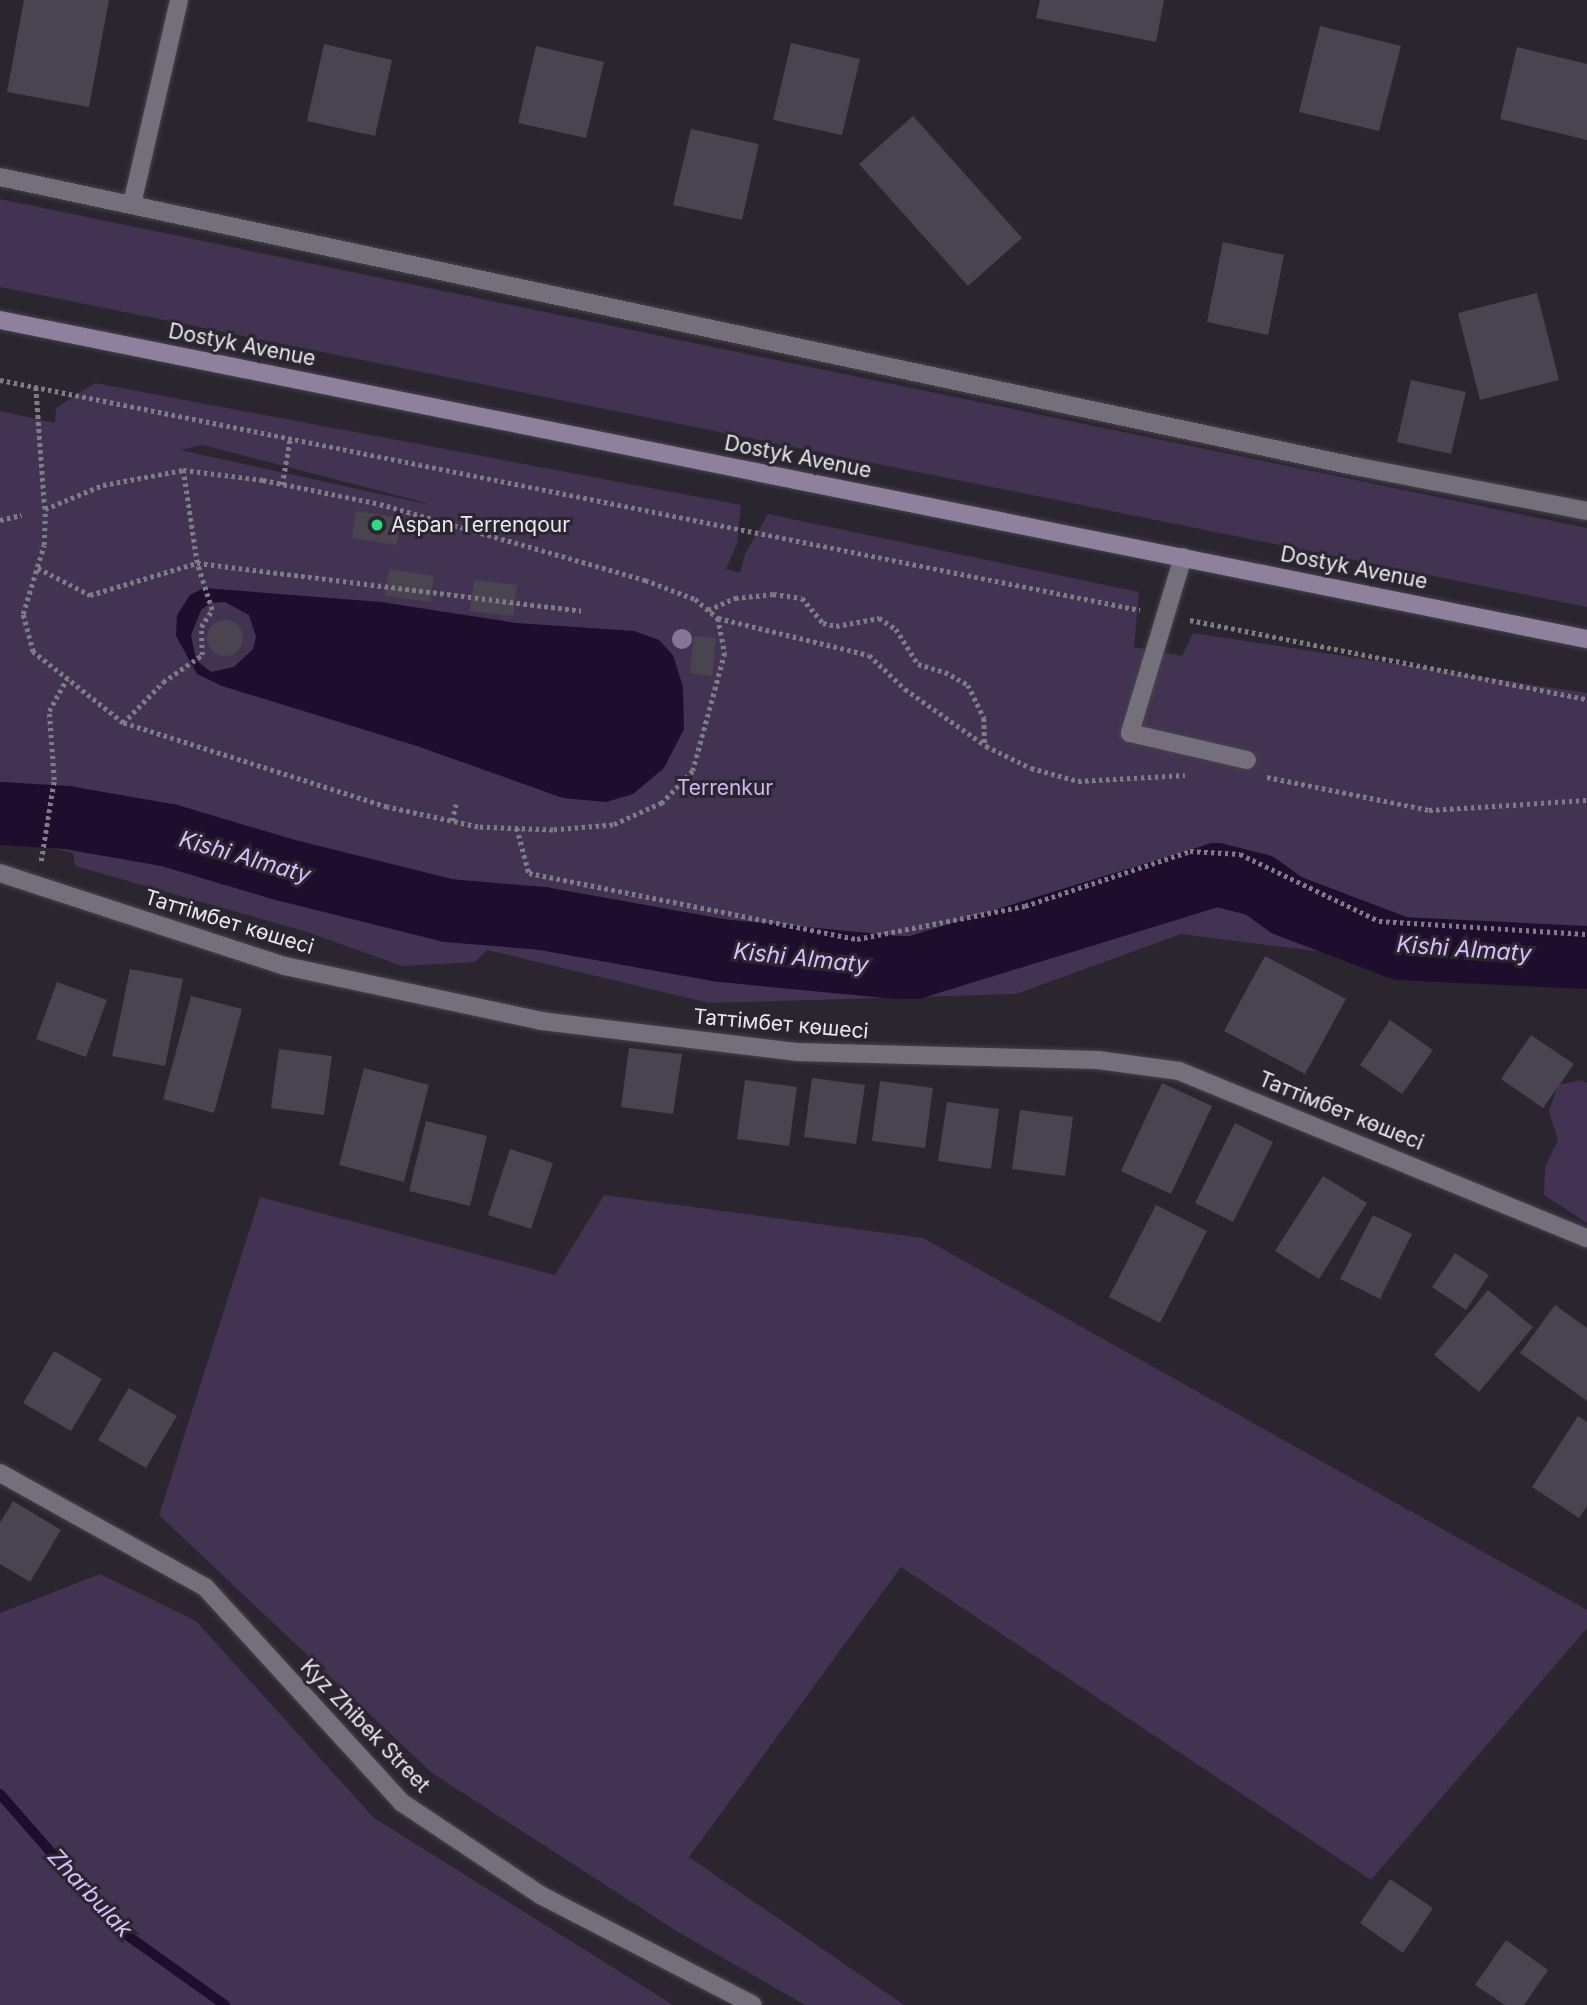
<!DOCTYPE html>
<html>
<head>
<meta charset="utf-8">
<style>
	body { margin:0 }
	#map { position:relative; width:1587px; height:2005px; overflow:hidden; background:#2a252f; font-family:Inter,sans-serif }
	div>[style] { position:absolute }
	[style*='--x'] { left:calc(var(--x)*1px); top:calc(var(--y)*1px); width:calc(var(--w)*1px); rotate:calc(var(--a)*1deg) }
	.green>* { inset:0; background:#423352 }
	.water>* { inset:0; background:#1e0d2d }
	.stream>* { height:10px; margin:-5px; padding:0 5px; transform-origin:5px; border-radius:5px; background:#1e0d2d }
	.river>* { height:63px; margin:-31.5px; padding:0 31.5px; transform-origin:31.5px; border-radius:31.5px; background:#1e0d2d }
	.building>* { inset:0; background:#49444f }
	.round { border-radius:50% }
	.path>* { height:4.5px; margin-top:-2.25px; transform-origin:0; background:repeating-linear-gradient(90deg,#807c85 0 3.5px,transparent 0 7px) }
	.roads { filter:drop-shadow(0 0 2px #46424b) drop-shadow(0 0 2px #46424b) }
	.lane>* { height:18px; margin:-9px; padding:0 9px; transform-origin:9px; border-radius:9px; background:#746f7b }
	.street>* { height:18px; margin:-9px; padding:0 9px; transform-origin:9px; border-radius:9px; background:#746f7b }
	.secondary>* { height:18px; margin:-9px; padding:0 9px; transform-origin:9px; border-radius:9px; background:#8e819e }
	.trees>* { width:20px; height:20px; margin:-10px; border-radius:50%; background:#86749b }
	.dots>* { width:19px; height:19px; translate:-50% -50%; box-sizing:border-box; border:4px solid #2a252f; border-radius:50% }
	span { translate:-50% -50%; white-space:nowrap; text-align:center; line-height:1.15; -webkit-text-stroke:6px #2a252f; paint-order:stroke }
	.street-label { font-size:21px; color:#eae7ee }
	.poi-label { font-size:21px; color:#eae7ee }
	.left { translate:0 -50%; text-align:left }
	.park-label { font-size:21px; color:#d1b4f4 }
	.water-label { font-size:23px; color:#dbbeff; font-style:italic }
</style>
</head>
<body>
<div id="map">
	<div class="green">
		<div style="clip-path:polygon(0 199px,1587px 528px,1587px 607px,0 287px)"></div>
		<div style="clip-path:polygon(evenodd,95px 383px,741px 505px,737px 544px,726px 569px,740px 573px,745px 554px,768px 514px,1139px 592px,1134px 647px,1182px 656px,1193px 633px,1587px 693px,1587px 977px,1361px 957px,1181px 934px,1016px 994px,709px 1003px,487px 950px,475px 962px,402px 966px,307px 932px,75px 866px,73px 853px,0 836px,0 411px,55px 423px,56px 408px,95px 383px,203px 445px,426px 503px,426px 504px,180px 450px,203px 445px)"></div>
		<div style="clip-path:polygon(1582px 1080px,1587px 1083px,1587px 1223px,1544px 1195px,1545px 1167px,1558px 1140px,1549px 1111px,1558px 1085px)"></div>
		<div style="clip-path:polygon(604px 1195px,923px 1238px,1587px 1610px,1587px 1628px,1371px 1880px,901px 1567px,689px 1857px,904px 2005px,805px 2005px,678px 1932px,432px 1773px,159px 1515px,260px 1197px,555px 1275px)"></div>
		<div style="clip-path:polygon(100px 1574px,196px 1621px,374px 1818px,673px 2005px,0 2005px,0 1613px)"></div>
	</div>
	<div class="water">
		<div style="clip-path:polygon(evenodd,204px 588px,381px 602px,516px 623px,634px 631px,659px 640px,673px 655px,683px 687px,684px 729px,664px 768px,633px 794px,606px 802px,563px 798px,417px 746px,222px 686px,197px 674px,176px 636px,177px 615px,190px 595px,204px 588px,225px 602px,249px 615px,256px 637px,253px 649px,234px 667px,211px 672px,196px 660px,191px 635px,201px 610px,210px 603px,225px 602px)"></div>
	</div>
	<div class="stream">
		<div style="--x:0;--y:1794;--w:178;--a:48.9"></div>
		<div style="--x:117;--y:1928;--w:133;--a:35.5"></div>
	</div>
	<div class="river">
		<div style="--x:0;--y:813;--w:66;--a:3.5"></div>
		<div style="--x:66;--y:817;--w:105;--a:9.9"></div>
		<div style="--x:169;--y:835;--w:119;--a:16.6"></div>
		<div style="--x:283;--y:869;--w:169;--a:14"></div>
		<div style="--x:447;--y:910;--w:95;--a:4.8"></div>
		<div style="--x:542;--y:918;--w:181;--a:10.2"></div>
		<div style="--x:720;--y:950;--w:176;--a:5.5"></div>
		<div style="--x:895;--y:967;--w:19;--a:0"></div>
		<div style="--x:914;--y:967;--w:316;--a:-17.1"></div>
		<div style="--x:1216;--y:874;--w:44;--a:14.3"></div>
		<div style="--x:1259;--y:885;--w:34;--a:36"></div>
		<div style="--x:1287;--y:905;--w:121;--a:20.8"></div>
		<div style="--x:1400;--y:948;--w:187;--a:2.8"></div>
	</div>
	<div class="building">
		<div style="clip-path:polygon(24px 0,109px 0,89px 107px,7px 92px)"></div>
		<div style="clip-path:polygon(1040px 0,1164px 0,1156px 42px,1036px 18px)"></div>
		<div style="clip-path:polygon(1320px 26px,1401px 46px,1379px 131px,1299px 112px)"></div>
		<div style="clip-path:polygon(791px 43px,860px 59px,842px 135px,773px 120px)"></div>
		<div style="clip-path:polygon(324px 44px,392px 60px,375px 136px,307px 121px)"></div>
		<div style="clip-path:polygon(536px 46px,604px 62px,586px 138px,518px 123px)"></div>
		<div style="clip-path:polygon(1517px 47px,1587px 64px,1587px 140px,1500px 119px)"></div>
		<div style="clip-path:polygon(913px 116px,1022px 238px,968px 286px,859px 164px)"></div>
		<div style="clip-path:polygon(691px 129px,759px 144px,742px 220px,673px 205px)"></div>
		<div style="clip-path:polygon(1223px 242px,1284px 255px,1268px 335px,1207px 322px)"></div>
		<div style="clip-path:polygon(1537px 293px,1559px 380px,1480px 400px,1458px 313px)"></div>
		<div style="clip-path:polygon(1411px 380px,1466px 392px,1451px 454px,1397px 442px)"></div>
		<div style="clip-path:polygon(356px 511px,401px 518px,397px 545px,352px 538px)"></div>
		<div style="clip-path:polygon(389px 569px,434px 576px,430px 602px,385px 596px)"></div>
		<div style="clip-path:polygon(474px 580px,517px 585px,513px 616px,470px 611px)"></div>
		<div class="round" style="left:207px;top:620px;width:36px;height:36px"></div>
		<div style="clip-path:polygon(694px 636px,716px 638px,712px 676px,690px 673px)"></div>
		<div style="clip-path:polygon(1265px 956px,1346px 999px,1305px 1074px,1224px 1031px)"></div>
		<div style="clip-path:polygon(130px 969px,183px 979px,165px 1066px,112px 1056px)"></div>
		<div style="clip-path:polygon(57px 982px,107px 1000px,86px 1057px,36px 1039px)"></div>
		<div style="clip-path:polygon(191px 996px,242px 1009px,214px 1113px,163px 1099px)"></div>
		<div style="clip-path:polygon(1390px 1020px,1433px 1050px,1402px 1094px,1360px 1065px)"></div>
		<div style="clip-path:polygon(1531px 1035px,1574px 1064px,1543px 1108px,1501px 1079px)"></div>
		<div style="clip-path:polygon(629px 1048px,682px 1054px,673px 1114px,621px 1107px)"></div>
		<div style="clip-path:polygon(279px 1049px,332px 1056px,324px 1115px,271px 1108px)"></div>
		<div style="clip-path:polygon(364px 1068px,429px 1085px,404px 1182px,339px 1165px)"></div>
		<div style="clip-path:polygon(812px 1078px,865px 1085px,856px 1144px,804px 1137px)"></div>
		<div style="clip-path:polygon(745px 1080px,797px 1087px,789px 1146px,737px 1139px)"></div>
		<div style="clip-path:polygon(880px 1081px,933px 1088px,925px 1148px,872px 1141px)"></div>
		<div style="clip-path:polygon(1162px 1083px,1212px 1106px,1171px 1194px,1121px 1171px)"></div>
		<div style="clip-path:polygon(947px 1102px,999px 1109px,991px 1169px,938px 1161px)"></div>
		<div style="clip-path:polygon(1020px 1110px,1073px 1117px,1065px 1176px,1012px 1169px)"></div>
		<div style="clip-path:polygon(426px 1121px,487px 1136px,470px 1206px,409px 1191px)"></div>
		<div style="clip-path:polygon(1235px 1123px,1273px 1142px,1233px 1222px,1195px 1203px)"></div>
		<div style="clip-path:polygon(510px 1149px,553px 1163px,531px 1229px,488px 1215px)"></div>
		<div style="clip-path:polygon(1323px 1176px,1367px 1203px,1319px 1279px,1275px 1251px)"></div>
		<div style="clip-path:polygon(1156px 1205px,1207px 1231px,1160px 1323px,1109px 1297px)"></div>
		<div style="clip-path:polygon(1373px 1215px,1412px 1234px,1380px 1299px,1340px 1279px)"></div>
		<div style="clip-path:polygon(1455px 1253px,1489px 1275px,1466px 1310px,1432px 1287px)"></div>
		<div style="clip-path:polygon(1488px 1290px,1533px 1327px,1479px 1392px,1434px 1355px)"></div>
		<div style="clip-path:polygon(1555px 1305px,1587px 1328px,1587px 1401px,1520px 1353px)"></div>
		<div style="clip-path:polygon(54px 1351px,102px 1379px,71px 1431px,23px 1403px)"></div>
		<div style="clip-path:polygon(129px 1388px,177px 1416px,146px 1468px,98px 1440px)"></div>
		<div style="clip-path:polygon(1578px 1416px,1587px 1422px,1587px 1506px,1579px 1518px,1532px 1487px)"></div>
		<div style="clip-path:polygon(13px 1501px,61px 1530px,30px 1582px,0 1564px,0 1523px)"></div>
		<div style="clip-path:polygon(1390px 1879px,1433px 1908px,1403px 1953px,1360px 1923px)"></div>
		<div style="clip-path:polygon(1506px 1940px,1548px 1970px,1524px 2005px,1505px 2005px,1475px 1985px)"></div>
	</div>
	<div class="path">
		<div style="--x:0;--y:380;--w:1163;--a:11.41"></div>
		<div style="--x:36;--y:387;--w:122;--a:85.8"></div>
		<div style="--x:183;--y:470;--w:81;--a:7.1"></div>
		<div style="--x:263;--y:480;--w:119;--a:11.6"></div>
		<div style="--x:380;--y:504;--w:276;--a:16"></div>
		<div style="--x:645;--y:580;--w:53;--a:20.8"></div>
		<div style="--x:695;--y:599;--w:30;--a:40"></div>
		<div style="--x:718;--y:618;--w:36;--a:79"></div>
		<div style="--x:725;--y:653;--w:122;--a:105.2"></div>
		<div style="--x:693;--y:771;--w:45;--a:134.1"></div>
		<div style="--x:662;--y:803;--w:54;--a:155.8"></div>
		<div style="--x:613;--y:825;--w:60;--a:175.2"></div>
		<div style="--x:553;--y:830;--w:75;--a:-177.7"></div>
		<div style="--x:478;--y:827;--w:93;--a:-167.6"></div>
		<div style="--x:387;--y:807;--w:277;--a:-162.3"></div>
		<div style="--x:123;--y:723;--w:115;--a:-141.7"></div>
		<div style="--x:33;--y:652;--w:39;--a:-105"></div>
		<div style="--x:23;--y:614;--w:72;--a:-73.1"></div>
		<div style="--x:44;--y:545;--w:36;--a:-88"></div>
		<div style="--x:45;--y:509;--w:63;--a:-22.5"></div>
		<div style="--x:103;--y:485;--w:81;--a:-10.6"></div>
		<div style="--x:282;--y:485;--w:47;--a:-80.1"></div>
		<div style="--x:0;--y:520;--w:22;--a:-13"></div>
		<div style="--x:38;--y:568;--w:59;--a:27.4"></div>
		<div style="--x:90;--y:595;--w:112;--a:-16.7"></div>
		<div style="--x:197;--y:563;--w:387;--a:7.1"></div>
		<div style="--x:708;--y:610;--w:30;--a:-24"></div>
		<div style="--x:735;--y:598;--w:38;--a:-6"></div>
		<div style="--x:773;--y:594;--w:29;--a:8"></div>
		<div style="--x:802;--y:598;--w:33;--a:50"></div>
		<div style="--x:823;--y:623;--w:13;--a:13"></div>
		<div style="--x:836;--y:626;--w:44;--a:-10.5"></div>
		<div style="--x:879;--y:618;--w:20;--a:33"></div>
		<div style="--x:896;--y:629;--w:41;--a:57.8"></div>
		<div style="--x:918;--y:664;--w:28;--a:17"></div>
		<div style="--x:945;--y:672;--w:26;--a:29"></div>
		<div style="--x:968;--y:685;--w:37;--a:64"></div>
		<div style="--x:984;--y:718;--w:27;--a:88"></div>
		<div style="--x:718;--y:618;--w:155;--a:13.8"></div>
		<div style="--x:869;--y:655;--w:50;--a:43.4"></div>
		<div style="--x:905;--y:689;--w:99;--a:35.1"></div>
		<div style="--x:986;--y:746;--w:50;--a:26.1"></div>
		<div style="--x:1031;--y:768;--w:49;--a:15.5"></div>
		<div style="--x:1078;--y:781;--w:107;--a:-3.2"></div>
		<div style="--x:1190;--y:620;--w:405;--a:11.3"></div>
		<div style="--x:123;--y:723;--w:57;--a:-45.7"></div>
		<div style="--x:163;--y:682;--w:47;--a:-34.7"></div>
		<div style="--x:202;--y:655;--w:28;--a:-92"></div>
		<div style="--x:201;--y:627;--w:20;--a:-57"></div>
		<div style="--x:212;--y:610;--w:49;--a:-107.7"></div>
		<div style="--x:197;--y:563;--w:94;--a:-98.6"></div>
		<div style="--x:1267;--y:777;--w:165;--a:11.5"></div>
		<div style="--x:1429;--y:810;--w:158;--a:-3.6"></div>
		<div style="--x:452;--y:821;--w:17;--a:-77"></div>
		<div style="--x:517;--y:828;--w:47;--a:75.1"></div>
		<div style="--x:529;--y:873;--w:335;--a:11.4"></div>
		<div style="--x:857;--y:939;--w:171;--a:-11.1"></div>
		<div style="--x:1025;--y:906;--w:174;--a:-18.4"></div>
		<div style="--x:1190;--y:851;--w:50;--a:3.4"></div>
		<div style="--x:1240;--y:854;--w:154;--a:25.7"></div>
		<div style="--x:1379;--y:921;--w:208;--a:3.6"></div>
		<div style="--x:41;--y:861;--w:82;--a:-80.9"></div>
		<div style="--x:54;--y:780;--w:69;--a:-94.1"></div>
		<div style="--x:49;--y:711;--w:37;--a:-61"></div>
	</div>
	<div class="roads">
		<div class="lane">
			<div style="--x:1183;--y:557;--w:184;--a:106.8"></div>
			<div style="--x:1130;--y:733;--w:120;--a:13"></div>
		</div>
		<div class="street">
			<div style="--x:0;--y:177;--w:1384;--a:12.05"></div>
			<div style="--x:1354;--y:466;--w:237;--a:10.9"></div>
			<div style="--x:132;--y:204;--w:209;--a:-77"></div>
			<div style="--x:0;--y:873;--w:300;--a:18.1"></div>
			<div style="--x:285;--y:966;--w:262;--a:12.1"></div>
			<div style="--x:541;--y:1021;--w:258;--a:6.9"></div>
			<div style="--x:797;--y:1052;--w:301;--a:1.5"></div>
			<div style="--x:1098;--y:1060;--w:82;--a:7.7"></div>
			<div style="--x:1179;--y:1071;--w:441;--a:22.3"></div>
			<div style="--x:0;--y:1473;--w:235;--a:29.1"></div>
			<div style="--x:205;--y:1587;--w:291;--a:47.6"></div>
			<div style="--x:401;--y:1802;--w:169;--a:33.7"></div>
			<div style="--x:542;--y:1896;--w:237;--a:27.3"></div>
		</div>
		<div class="secondary">
			<div style="--x:0;--y:320;--w:1619;--a:11.37"></div>
		</div>
	</div>
	<div class="trees">
		<div style="left:682px;top:639px"></div>
	</div>
	<div class="dots">
		<div style="left:377px;top:525px;background:#30d882"></div>
	</div>
	<div class="street-label">
		<span style="left:242px;top:345px;rotate:11deg">Dostyk Avenue</span>
		<span style="left:798px;top:457px;rotate:11deg">Dostyk Avenue</span>
		<span style="left:1354px;top:568px;rotate:11deg">Dostyk Avenue</span>
		<span style="left:229px;top:922px;rotate:17deg">Таттімбет көшесі</span>
		<span style="left:781px;top:1024px;rotate:5deg">Таттімбет көшесі</span>
		<span style="left:1341px;top:1111px;rotate:22deg">Таттімбет көшесі</span>
		<span style="left:365px;top:1726px;rotate:46deg">Kyz Zhibek Street</span>
	</div>
	<div class="poi-label">
		<span class="left" style="left:391px;top:525px">Aspan Terrenqour</span>
	</div>
	<div class="park-label">
		<span style="left:725px;top:788px">Terrenkur</span>
	</div>
	<div class="water-label">
		<span style="left:245px;top:857px;rotate:16deg">Kіshі Almaty</span>
		<span style="left:1464px;top:949px;rotate:4deg">Kіshі Almaty</span>
		<span style="left:801px;top:958px;rotate:6deg">Kіshі Almaty</span>
		<span style="left:90px;top:1893px;rotate:47deg">Zharbulak</span>
	</div>
</div>
</body>
</html>
